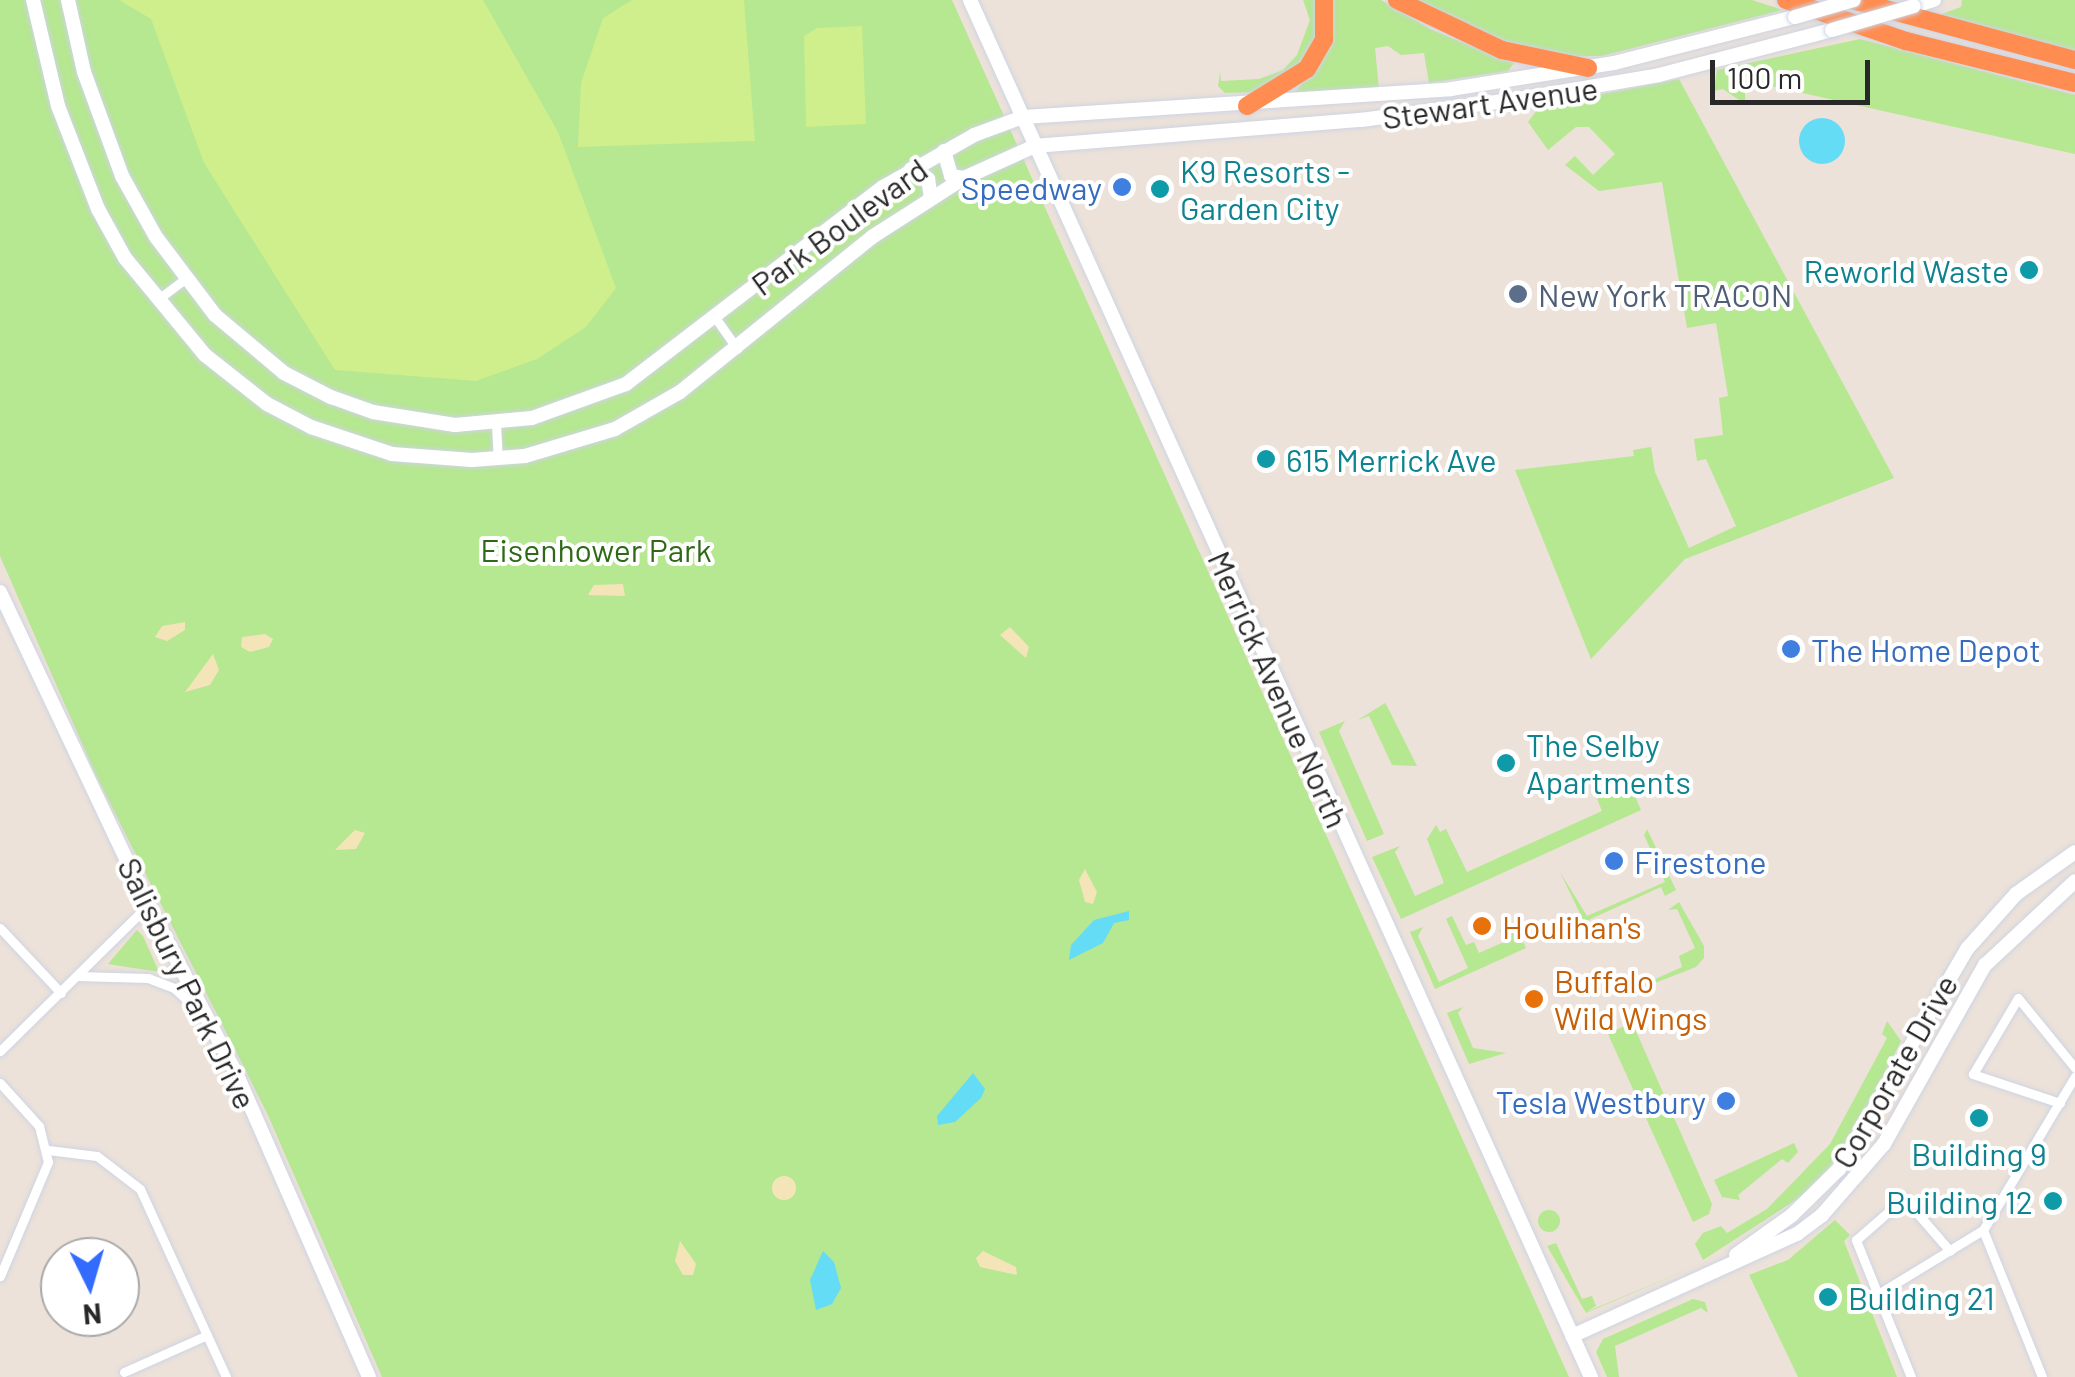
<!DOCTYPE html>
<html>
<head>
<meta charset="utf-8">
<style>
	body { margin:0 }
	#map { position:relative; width:2075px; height:1377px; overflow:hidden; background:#ece2d9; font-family:Barlow,sans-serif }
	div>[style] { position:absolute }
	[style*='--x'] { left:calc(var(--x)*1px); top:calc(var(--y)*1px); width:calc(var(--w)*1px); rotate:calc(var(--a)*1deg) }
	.green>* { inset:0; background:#b6e791 }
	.round { border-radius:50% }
	.sand>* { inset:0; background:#f4e5b9 }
	.pitch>* { inset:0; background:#ceef8c }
	.water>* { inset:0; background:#64dcf6 }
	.roads { filter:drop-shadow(0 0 2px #ced4e3) drop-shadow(0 0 2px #ced4e3) }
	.street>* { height:9px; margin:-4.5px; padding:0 4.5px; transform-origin:4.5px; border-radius:4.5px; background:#fff }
	.secondary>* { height:14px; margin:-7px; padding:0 7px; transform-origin:7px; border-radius:7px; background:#fff }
	.highway>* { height:18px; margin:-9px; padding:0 9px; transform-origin:9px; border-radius:9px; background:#ff8d51 }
	.bridges { filter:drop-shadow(0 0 2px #ced4e3) drop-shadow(0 0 2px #ced4e3) }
	.secondary-bridge>* { height:14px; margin:-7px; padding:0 7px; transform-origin:7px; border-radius:7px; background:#fff }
	.dots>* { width:28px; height:28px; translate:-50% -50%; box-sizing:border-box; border:5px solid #fff; border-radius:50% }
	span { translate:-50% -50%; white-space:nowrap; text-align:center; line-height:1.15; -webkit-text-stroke:8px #fff; paint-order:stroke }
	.street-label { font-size:32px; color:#282828 }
	.culture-label { font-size:32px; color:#0d838f }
	.left { translate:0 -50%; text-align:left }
	.right { translate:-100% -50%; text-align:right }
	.shop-label { font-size:32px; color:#366cbe }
	.service-label { font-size:32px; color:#4e5e75 }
	.park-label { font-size:32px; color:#2e6915 }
	.food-label { font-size:32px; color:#c56008 }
	.north { position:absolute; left:40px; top:1237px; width:100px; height:100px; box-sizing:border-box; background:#fff; border:2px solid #a9a9a9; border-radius:50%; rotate:175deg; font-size:28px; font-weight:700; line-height:40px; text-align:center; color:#282828 }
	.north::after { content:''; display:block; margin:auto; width:35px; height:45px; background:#336bff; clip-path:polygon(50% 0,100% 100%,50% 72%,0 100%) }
	.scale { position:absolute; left:1710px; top:60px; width:160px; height:45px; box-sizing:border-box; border:5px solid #282828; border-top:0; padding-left:12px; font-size:30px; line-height:35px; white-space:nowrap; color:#282828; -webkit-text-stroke:8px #fff; paint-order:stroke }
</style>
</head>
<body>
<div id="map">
	<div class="green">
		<div style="clip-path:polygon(0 0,952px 0,1569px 1377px,382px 1377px,267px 1113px,97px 778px,0 556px)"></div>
		<div style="clip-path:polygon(1303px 0,1318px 0,1320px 25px,1297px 73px,1258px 92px,1225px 93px,1218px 86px,1220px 72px,1221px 81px,1259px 79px,1283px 70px,1297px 55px,1310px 20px)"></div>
		<div style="clip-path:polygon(1331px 0,1381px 0,1432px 30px,1514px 63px,1508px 71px,1429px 83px,1424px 53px,1401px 55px,1388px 46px,1375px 48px,1379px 89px,1292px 96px,1327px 51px)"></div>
		<div style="clip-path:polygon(1407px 0,1752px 0,1783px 10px,1602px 56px,1550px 57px,1487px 40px)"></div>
		<div style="clip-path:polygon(1962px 0,2075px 0,2075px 51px,1936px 16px,1961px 7px)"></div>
		<div style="clip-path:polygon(1860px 39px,2075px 95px,2075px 154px,1753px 82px,1745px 84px,1745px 104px,1723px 89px,1714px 91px,1717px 70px)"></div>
		<div style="clip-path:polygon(1679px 79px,1894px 478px,1685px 559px,1591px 659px,1515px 470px,1634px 456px,1633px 450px,1651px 447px,1655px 472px,1689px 548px,1736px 526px,1706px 459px,1697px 461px,1694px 439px,1723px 435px,1719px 398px,1728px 396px,1716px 323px,1687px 328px,1662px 182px,1599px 191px,1565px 165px,1575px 156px,1593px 175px,1615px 154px,1589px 127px,1576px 127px,1548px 150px,1528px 122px,1540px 106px)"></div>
		<div style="clip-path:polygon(1385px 703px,1388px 708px,1417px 766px,1392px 765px,1369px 716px,1358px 720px)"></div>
		<div style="clip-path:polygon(1345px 721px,1339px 731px,1384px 834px,1367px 841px,1319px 732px)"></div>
		<div style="clip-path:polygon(1630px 784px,1641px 810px,1401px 919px,1372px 857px,1400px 846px,1395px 852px,1415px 896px,1444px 883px,1427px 839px,1436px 825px,1440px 832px,1446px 829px,1467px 872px,1602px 811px,1597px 799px)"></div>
		<div style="clip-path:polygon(1647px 829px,1676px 890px,1665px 896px,1661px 887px,1584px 922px,1560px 872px,1587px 916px,1665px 882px,1644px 835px)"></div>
		<div style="clip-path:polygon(1679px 902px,1704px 946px,1704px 958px,1696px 967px,1629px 993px,1625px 985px,1631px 990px,1682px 967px,1679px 956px,1695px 948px,1677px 909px,1668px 910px)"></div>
		<div style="clip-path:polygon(1452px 916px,1466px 945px,1474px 942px,1479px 953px,1504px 942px,1500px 930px,1515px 925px,1526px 948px,1435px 989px,1410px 932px,1423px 927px,1418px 936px,1439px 982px,1468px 968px,1446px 919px)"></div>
		<div style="clip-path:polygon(137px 930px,143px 936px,159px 972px,108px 964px)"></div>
		<div style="clip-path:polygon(1463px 1007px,1458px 1013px,1473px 1048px,1506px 1053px,1469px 1064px,1447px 1013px)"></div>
		<div style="clip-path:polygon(1887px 1021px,1901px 1041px,1858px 1128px,1830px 1166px,1802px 1196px,1703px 1260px,1695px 1244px,1703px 1233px,1721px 1226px,1727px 1233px,1767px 1209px,1830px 1144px,1887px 1038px,1882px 1034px)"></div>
		<div style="clip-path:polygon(1632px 1022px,1712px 1204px,1709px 1214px,1693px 1222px,1608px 1034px)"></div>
		<div style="clip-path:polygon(1794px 1143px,1798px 1152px,1788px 1163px,1782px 1159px,1738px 1195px,1740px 1200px,1722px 1197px,1714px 1180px)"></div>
		<div class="round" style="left:1538px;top:1210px;width:22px;height:22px"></div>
		<div style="clip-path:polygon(1835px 1220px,1850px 1235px,1844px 1241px,1897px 1377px,1798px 1377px,1749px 1275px,1788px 1260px)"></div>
		<div style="clip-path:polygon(1556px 1243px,1582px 1299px,1592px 1296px,1596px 1306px,1586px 1312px,1689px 1269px,1586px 1313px,1547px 1246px)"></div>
		<div style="clip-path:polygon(1693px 1299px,1705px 1302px,1708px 1313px,1701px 1308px,1615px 1346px,1619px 1377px,1607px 1377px,1596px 1352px,1603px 1339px)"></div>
	</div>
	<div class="sand">
		<div style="clip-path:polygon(623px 584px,625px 596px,588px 595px,594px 585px)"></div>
		<div style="clip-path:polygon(185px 622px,185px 630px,167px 641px,155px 637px,162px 626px)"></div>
		<div style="clip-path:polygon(1010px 627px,1029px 647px,1026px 658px,1000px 635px)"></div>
		<div style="clip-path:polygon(265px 634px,273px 639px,269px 647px,250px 652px,241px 647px,242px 637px)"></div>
		<div style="clip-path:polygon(213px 654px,219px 670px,210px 685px,185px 692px)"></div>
		<div style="clip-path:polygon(355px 830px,365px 833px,356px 849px,335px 850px)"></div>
		<div style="clip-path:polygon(1085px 869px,1097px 892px,1093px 904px,1085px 902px,1079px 880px)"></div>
		<div class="round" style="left:772px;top:1176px;width:24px;height:24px"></div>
		<div style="clip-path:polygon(680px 1241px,696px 1264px,693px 1275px,683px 1275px,675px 1261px)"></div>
		<div style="clip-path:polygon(983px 1251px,1016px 1267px,1017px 1275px,980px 1267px,976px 1258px)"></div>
	</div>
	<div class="pitch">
		<div style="clip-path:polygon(119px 0,483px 0,558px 132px,616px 288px,586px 327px,537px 359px,476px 381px,335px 370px,204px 163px,151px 19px)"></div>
		<div style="clip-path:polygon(632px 0,744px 0,755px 141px,578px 147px,581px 83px,603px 18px)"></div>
		<div style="clip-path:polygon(862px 26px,866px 124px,806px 127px,804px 36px,817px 28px)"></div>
	</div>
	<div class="water">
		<div class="round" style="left:1799px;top:118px;width:46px;height:46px"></div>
		<div style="clip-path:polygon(1129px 911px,1129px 920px,1114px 923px,1103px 943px,1069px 960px,1071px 945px,1094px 920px)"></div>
		<div style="clip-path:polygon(973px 1073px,985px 1089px,981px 1098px,955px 1122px,938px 1125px,937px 1116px)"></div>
		<div style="clip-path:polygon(823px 1251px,834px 1262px,841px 1288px,832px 1304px,816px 1310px,810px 1280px)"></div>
	</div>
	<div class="roads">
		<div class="street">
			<div style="--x:157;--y:300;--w:35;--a:-37"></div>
			<div style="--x:717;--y:320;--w:35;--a:55"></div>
			<div style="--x:496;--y:424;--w:35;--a:87"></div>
			<div style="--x:0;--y:928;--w:89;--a:46.8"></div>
			<div style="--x:77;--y:976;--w:71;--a:1.6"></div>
			<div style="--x:148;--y:978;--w:28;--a:21"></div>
			<div style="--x:174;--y:988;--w:33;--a:43"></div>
			<div style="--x:0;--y:1051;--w:208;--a:-44.6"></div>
			<div style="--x:0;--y:1083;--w:58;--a:47.8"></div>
			<div style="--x:39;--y:1126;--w:37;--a:76"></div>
			<div style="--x:48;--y:1162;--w:124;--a:112.8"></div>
			<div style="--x:2060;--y:1103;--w:92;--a:-161.6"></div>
			<div style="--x:1973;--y:1074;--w:88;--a:-59.4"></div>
			<div style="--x:2018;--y:998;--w:90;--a:50.8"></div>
			<div style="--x:48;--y:1150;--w:49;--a:7"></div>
			<div style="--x:97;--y:1156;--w:54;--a:37.5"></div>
			<div style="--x:140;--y:1189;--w:207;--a:65.4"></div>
			<div style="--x:1983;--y:1230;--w:158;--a:68.1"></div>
			<div style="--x:1878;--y:1294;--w:123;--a:-31.4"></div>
			<div style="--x:1983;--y:1230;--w:179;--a:-59.1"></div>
			<div style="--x:124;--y:1372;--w:91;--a:-24"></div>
			<div style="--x:1911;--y:1377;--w:148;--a:-111.9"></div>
			<div style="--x:1856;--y:1240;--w:64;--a:-41.2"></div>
			<div style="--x:1904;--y:1198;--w:70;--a:49"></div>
		</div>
		<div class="secondary">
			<div style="--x:33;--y:0;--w:109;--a:76.7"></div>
			<div style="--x:58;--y:106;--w:110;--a:68.8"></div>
			<div style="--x:98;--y:209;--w:56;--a:61.1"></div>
			<div style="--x:125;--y:258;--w:126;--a:50.5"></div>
			<div style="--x:205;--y:355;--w:79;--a:38.3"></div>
			<div style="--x:267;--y:404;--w:50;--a:27.6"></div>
			<div style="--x:311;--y:427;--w:85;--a:18.4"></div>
			<div style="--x:392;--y:454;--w:80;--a:4.3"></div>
			<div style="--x:472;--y:460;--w:53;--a:-4.3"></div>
			<div style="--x:525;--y:456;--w:94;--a:-16.7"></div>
			<div style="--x:615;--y:429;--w:75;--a:-29.6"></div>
			<div style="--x:680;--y:392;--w:247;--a:-38.9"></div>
			<div style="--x:872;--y:237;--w:109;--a:-32.7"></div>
			<div style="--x:964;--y:178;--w:78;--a:-24.3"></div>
			<div style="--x:1035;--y:146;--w:327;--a:-4.6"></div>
			<div style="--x:1361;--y:120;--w:159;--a:-7.6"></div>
			<div style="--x:1519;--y:99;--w:142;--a:-9.7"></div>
			<div style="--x:1659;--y:75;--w:179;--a:-14.6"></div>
			<div style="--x:68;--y:0;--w:74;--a:77.5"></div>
			<div style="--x:84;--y:72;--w:111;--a:69.9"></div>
			<div style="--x:122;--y:176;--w:70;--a:60.9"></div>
			<div style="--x:156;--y:237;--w:98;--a:52.9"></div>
			<div style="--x:215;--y:315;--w:90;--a:40"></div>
			<div style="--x:284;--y:373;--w:53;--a:27.1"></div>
			<div style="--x:331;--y:397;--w:45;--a:19.7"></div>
			<div style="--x:373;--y:412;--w:83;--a:9"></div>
			<div style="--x:455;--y:425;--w:77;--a:-5.2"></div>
			<div style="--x:532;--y:418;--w:100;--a:-19.9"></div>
			<div style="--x:626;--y:384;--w:324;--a:-37.5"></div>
			<div style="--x:883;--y:187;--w:105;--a:-29.7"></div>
			<div style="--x:974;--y:135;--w:52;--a:-20.2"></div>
			<div style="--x:1023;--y:117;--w:429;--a:-3.7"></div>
			<div style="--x:1451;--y:89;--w:165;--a:-9.1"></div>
			<div style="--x:1614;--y:63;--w:187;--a:-14.3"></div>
			<div style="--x:970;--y:0;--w:1511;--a:65.73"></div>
			<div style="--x:1914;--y:6;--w:21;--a:-17"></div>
			<div style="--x:944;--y:151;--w:26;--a:74"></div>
			<div style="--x:951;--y:176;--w:13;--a:9"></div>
			<div style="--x:911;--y:169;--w:20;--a:30"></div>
			<div style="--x:928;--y:179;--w:19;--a:81"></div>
			<div style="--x:0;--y:592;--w:346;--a:64.7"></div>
			<div style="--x:148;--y:905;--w:192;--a:62.4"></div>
			<div style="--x:237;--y:1075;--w:330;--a:66.4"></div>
			<div style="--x:1736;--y:1255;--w:69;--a:-35.5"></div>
			<div style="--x:1792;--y:1215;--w:66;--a:-44.4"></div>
			<div style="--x:1839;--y:1169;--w:255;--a:-59.8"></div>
			<div style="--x:1967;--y:949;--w:74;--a:-48.3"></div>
			<div style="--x:2016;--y:894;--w:72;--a:-35.4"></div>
			<div style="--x:1572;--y:1336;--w:247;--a:-24.4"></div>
			<div style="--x:1797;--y:1234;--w:31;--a:-37"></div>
			<div style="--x:1822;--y:1215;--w:94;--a:-48.9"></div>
			<div style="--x:1884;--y:1144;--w:206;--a:-60.6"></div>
			<div style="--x:1985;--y:965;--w:123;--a:-43"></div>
		</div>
		<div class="highway">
			<div style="--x:1397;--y:0;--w:116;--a:25.5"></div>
			<div style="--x:1502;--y:50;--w:88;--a:11.8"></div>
			<div style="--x:1786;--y:0;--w:127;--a:18.9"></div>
			<div style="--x:1906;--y:41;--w:174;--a:14"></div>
			<div style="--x:1852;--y:0;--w:231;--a:15.1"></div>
			<div style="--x:1247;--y:106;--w:70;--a:-31.7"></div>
			<div style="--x:1307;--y:69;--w:34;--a:-60"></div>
			<div style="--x:1324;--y:40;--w:40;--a:-90"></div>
		</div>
	</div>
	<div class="bridges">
		<div class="secondary-bridge">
			<div style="--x:1795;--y:17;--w:61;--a:-16.1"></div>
			<div style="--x:1832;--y:30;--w:85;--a:-16.3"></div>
		</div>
	</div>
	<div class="dots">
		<div style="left:1122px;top:187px;background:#3f7fe0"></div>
		<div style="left:1160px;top:189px;background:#0f9aa8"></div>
		<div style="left:2029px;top:270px;background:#0f9aa8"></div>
		<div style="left:1518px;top:294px;background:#5c6f8a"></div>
		<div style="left:1266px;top:459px;background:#0f9aa8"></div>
		<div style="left:1791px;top:649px;background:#3f7fe0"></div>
		<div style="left:1506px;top:763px;background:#0f9aa8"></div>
		<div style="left:1614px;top:861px;background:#3f7fe0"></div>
		<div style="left:1482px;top:926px;background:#e8710a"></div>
		<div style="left:1534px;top:999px;background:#e8710a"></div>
		<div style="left:1726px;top:1101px;background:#3f7fe0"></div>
		<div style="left:1979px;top:1118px;background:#0f9aa8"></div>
		<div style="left:2053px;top:1201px;background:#0f9aa8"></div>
		<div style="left:1828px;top:1297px;background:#0f9aa8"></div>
	</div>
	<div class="street-label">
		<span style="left:1490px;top:102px;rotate:-8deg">Stewart Avenue</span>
		<span style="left:839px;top:226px;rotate:-36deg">Park Boulevard</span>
		<span style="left:1279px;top:689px;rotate:66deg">Merrick Avenue North</span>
		<span style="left:188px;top:983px;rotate:64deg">Salisbury Park Drive</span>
		<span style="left:1894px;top:1071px;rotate:-60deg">Corporate Drive</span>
	</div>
	<div class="culture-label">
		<span class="left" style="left:1180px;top:189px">K9 Resorts -<br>Garden City</span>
		<span class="right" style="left:2009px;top:270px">Reworld Waste</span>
		<span class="left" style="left:1286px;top:459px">615 Merrick Ave</span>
		<span class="left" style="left:1526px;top:763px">The Selby<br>Apartments</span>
		<span style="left:1979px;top:1153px">Building 9</span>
		<span class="right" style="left:2033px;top:1201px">Building 12</span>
		<span class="left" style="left:1848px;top:1297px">Building 21</span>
	</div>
	<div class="shop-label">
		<span class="right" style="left:1102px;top:187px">Speedway</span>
		<span class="left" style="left:1811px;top:649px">The Home Depot</span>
		<span class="left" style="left:1634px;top:861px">Firestone</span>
		<span class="right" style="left:1706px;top:1101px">Tesla Westbury</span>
	</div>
	<div class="service-label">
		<span class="left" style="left:1538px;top:294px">New York TRACON</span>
	</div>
	<div class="park-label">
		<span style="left:596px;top:549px">Eisenhower Park</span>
	</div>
	<div class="food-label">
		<span class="left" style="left:1502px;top:926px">Houlihan's</span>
		<span class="left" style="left:1554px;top:999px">Buffalo<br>Wild Wings</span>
	</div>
	<div class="north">N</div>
	<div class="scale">100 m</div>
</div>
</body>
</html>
